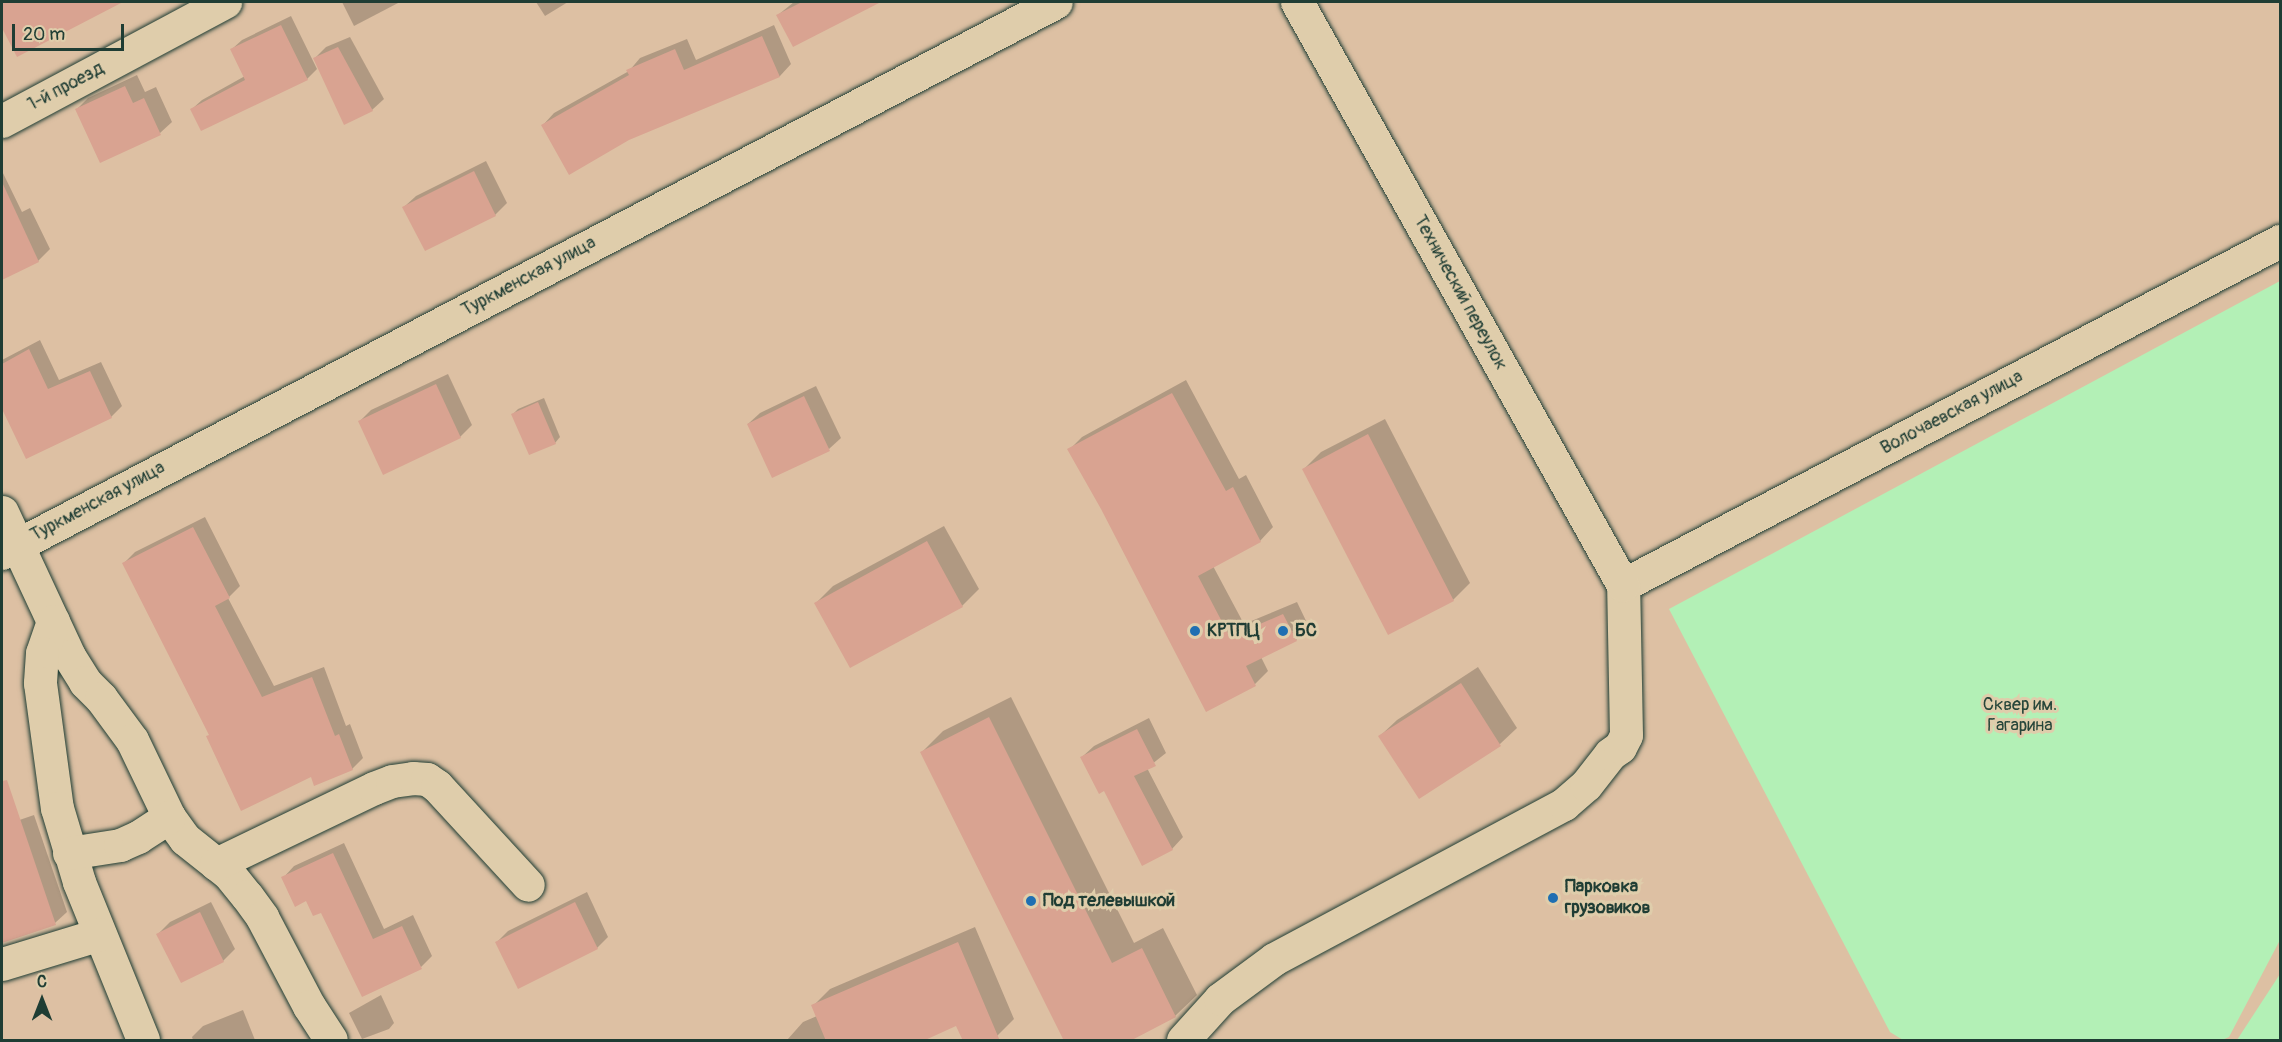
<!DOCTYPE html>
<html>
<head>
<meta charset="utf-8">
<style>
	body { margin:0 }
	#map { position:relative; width:2282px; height:1042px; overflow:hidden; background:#ddc0a3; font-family:Pangolin,sans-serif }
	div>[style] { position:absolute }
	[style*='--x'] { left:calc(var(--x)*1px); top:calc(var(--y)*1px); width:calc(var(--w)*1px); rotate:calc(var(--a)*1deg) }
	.green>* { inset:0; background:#b3f0b6 }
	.shadow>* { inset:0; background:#0003 }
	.building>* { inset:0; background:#d9a391 }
	.roads { filter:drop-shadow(0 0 2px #1f3d34) drop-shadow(0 0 2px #1f3d34) }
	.minor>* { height:33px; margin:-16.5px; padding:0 16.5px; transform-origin:16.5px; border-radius:16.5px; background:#dfcdab }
	.major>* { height:33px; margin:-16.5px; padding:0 16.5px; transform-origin:16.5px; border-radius:16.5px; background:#dfcdab }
	.dots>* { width:16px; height:16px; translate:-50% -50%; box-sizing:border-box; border:3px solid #dfcdab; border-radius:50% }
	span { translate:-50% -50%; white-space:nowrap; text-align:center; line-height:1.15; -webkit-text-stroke:6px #dfcdab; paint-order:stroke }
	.street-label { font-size:18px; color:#1f3d34 }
	.poi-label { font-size:18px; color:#1f3d34; font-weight:700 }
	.left { translate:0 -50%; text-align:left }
	.park-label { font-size:18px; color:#26463a }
	.frame { position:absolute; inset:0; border:3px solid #1f3d34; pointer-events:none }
	.north { position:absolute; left:12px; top:970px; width:60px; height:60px; -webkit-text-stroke:4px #dfcdab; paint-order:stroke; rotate:0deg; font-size:16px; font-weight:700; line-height:24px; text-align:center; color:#1f3d34 }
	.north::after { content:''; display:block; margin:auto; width:21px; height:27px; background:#1f3d34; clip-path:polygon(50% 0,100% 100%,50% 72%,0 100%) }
	.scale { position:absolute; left:12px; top:24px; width:112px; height:27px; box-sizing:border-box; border:3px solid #1f3d34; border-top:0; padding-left:8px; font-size:18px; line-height:21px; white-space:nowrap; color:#1f3d34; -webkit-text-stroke:4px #dfcdab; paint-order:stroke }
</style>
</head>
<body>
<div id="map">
	<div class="green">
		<div style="clip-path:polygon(2280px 281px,2280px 940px,2229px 1037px,2222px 1040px,1903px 1040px,1890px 1032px,1669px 609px)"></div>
		<div style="clip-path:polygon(2280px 974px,2280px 1040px,2237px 1040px)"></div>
	</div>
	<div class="shadow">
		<div style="clip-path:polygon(2px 2px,112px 2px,104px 10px,17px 55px,2px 24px)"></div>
		<div style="clip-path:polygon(342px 2px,400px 2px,354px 26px)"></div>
		<div style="clip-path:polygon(536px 2px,568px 2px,545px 16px)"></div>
		<div style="clip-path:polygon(794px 2px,877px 2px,794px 45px,778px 15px)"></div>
		<div style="clip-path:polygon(291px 16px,317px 69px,307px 79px,192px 109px,202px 100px,245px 76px,232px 49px,242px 40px)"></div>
		<div style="clip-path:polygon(774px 25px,791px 64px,780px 76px,628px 139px,543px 125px,554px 113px,629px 71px,640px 58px,687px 39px,696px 60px)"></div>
		<div style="clip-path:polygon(350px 37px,384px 99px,372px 110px,315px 58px,326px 47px)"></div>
		<div style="clip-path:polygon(137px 75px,145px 92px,156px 87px,172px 122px,160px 133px,100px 161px,77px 109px,88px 98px)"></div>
		<div style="clip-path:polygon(486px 161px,507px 203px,495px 215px,425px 249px,404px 207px,416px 196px)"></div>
		<div style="clip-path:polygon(2px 171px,22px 212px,30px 208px,50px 249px,38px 261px,2px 278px)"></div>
		<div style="clip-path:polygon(40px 340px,59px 380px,101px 362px,122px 406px,111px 417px,26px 457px,2px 407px,2px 360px)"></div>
		<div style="clip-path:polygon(448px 374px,472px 425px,460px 437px,360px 421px,371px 410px)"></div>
		<div style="clip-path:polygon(1186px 380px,1239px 479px,1246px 475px,1273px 527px,1260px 541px,1213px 566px,1244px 624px,1297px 602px,1309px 627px,1296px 640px,1261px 657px,1268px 671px,1255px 684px,1207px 710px,1102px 508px,1069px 450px,1082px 437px)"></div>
		<div style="clip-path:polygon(816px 386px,841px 438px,829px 449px,748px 424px,760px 413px)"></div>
		<div style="clip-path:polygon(544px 398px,560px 437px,555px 443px,513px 414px,518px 409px)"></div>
		<div style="clip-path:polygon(1385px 419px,1470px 583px,1453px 600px,1304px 469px,1321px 452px)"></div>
		<div style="clip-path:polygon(205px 517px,240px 586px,228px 598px,274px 686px,324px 667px,346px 726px,350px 724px,363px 758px,352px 769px,312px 775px,210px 734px,124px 563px,135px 552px)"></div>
		<div style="clip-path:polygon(944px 526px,979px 589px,962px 606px,816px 603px,833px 586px)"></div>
		<div style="clip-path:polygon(1478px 667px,1517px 728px,1500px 744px,1420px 797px,1380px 736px,1397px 720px)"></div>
		<div style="clip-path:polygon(1011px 697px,1134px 943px,1163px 928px,1197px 995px,1175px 1016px,1127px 1040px,921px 753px,943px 731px)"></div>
		<div style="clip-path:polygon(1149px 718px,1166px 753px,1147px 768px,1183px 837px,1172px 849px,1105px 789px,1082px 757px,1094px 746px)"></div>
		<div style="clip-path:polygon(34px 815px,67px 912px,55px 923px,2px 941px,2px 826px)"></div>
		<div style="clip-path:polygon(344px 843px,384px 929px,413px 915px,432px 956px,421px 967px,322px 911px,283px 878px,294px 866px)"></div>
		<div style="clip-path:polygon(587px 892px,608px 937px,597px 948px,497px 942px,508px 931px)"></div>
		<div style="clip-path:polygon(211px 902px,235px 949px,223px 961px,158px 934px,170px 922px)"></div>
		<div style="clip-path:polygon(975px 927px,1014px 1019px,997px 1036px,957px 1024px,919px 1040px,787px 1040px,803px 1022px,817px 1016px,813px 1006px,830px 989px)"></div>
		<div style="clip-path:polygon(381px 995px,394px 1023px,389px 1029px,362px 1039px,349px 1013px)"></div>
		<div style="clip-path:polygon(243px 1010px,255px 1040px,193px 1040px,192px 1037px,203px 1026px)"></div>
	</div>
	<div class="building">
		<div style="clip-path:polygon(2px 2px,123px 2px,17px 57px,2px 28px)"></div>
		<div style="clip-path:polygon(802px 2px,881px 2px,793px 47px,776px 15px)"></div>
		<div style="clip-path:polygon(281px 25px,308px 80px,201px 131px,190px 109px,245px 80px,230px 49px)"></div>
		<div style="clip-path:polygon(762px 36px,780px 77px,629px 140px,569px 175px,541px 125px,629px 75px,626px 70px,675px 49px,684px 70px)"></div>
		<div style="clip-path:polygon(338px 47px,373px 111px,344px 125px,313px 58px)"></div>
		<div style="clip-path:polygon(125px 86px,133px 103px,144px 98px,161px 135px,100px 163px,75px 109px)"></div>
		<div style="clip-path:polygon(474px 171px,496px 216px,425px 251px,402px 207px)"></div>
		<div style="clip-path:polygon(2px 182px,39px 262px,2px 280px)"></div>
		<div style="clip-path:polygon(29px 349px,48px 389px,90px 371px,112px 418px,26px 459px,2px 409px,2px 364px)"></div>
		<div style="clip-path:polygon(436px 384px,461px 438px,383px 475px,358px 421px)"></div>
		<div style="clip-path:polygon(1172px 393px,1226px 491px,1233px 487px,1261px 542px,1198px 576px,1230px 637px,1283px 614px,1297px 641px,1246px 666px,1256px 686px,1206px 712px,1101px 509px,1067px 449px)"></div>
		<div style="clip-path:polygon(804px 396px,830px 451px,772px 478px,747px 424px)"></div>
		<div style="clip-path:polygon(538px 402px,556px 444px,529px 455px,511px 414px)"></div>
		<div style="clip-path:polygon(1368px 434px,1454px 601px,1388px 635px,1302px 469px)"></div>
		<div style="clip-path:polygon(193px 527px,230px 598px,215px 606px,262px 697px,312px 677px,335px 736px,339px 734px,353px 770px,314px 786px,311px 777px,241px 811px,206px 736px,209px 735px,122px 563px)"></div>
		<div style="clip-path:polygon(927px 541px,963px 607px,850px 668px,814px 603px)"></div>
		<div style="clip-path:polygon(1461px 683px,1501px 746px,1419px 799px,1378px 736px)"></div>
		<div style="clip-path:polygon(989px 717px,1112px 963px,1142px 948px,1176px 1017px,1130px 1041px,1064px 1041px,920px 752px)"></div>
		<div style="clip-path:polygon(1137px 729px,1156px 766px,1134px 776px,1173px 850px,1142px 866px,1104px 791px,1099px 794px,1080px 757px)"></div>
		<div style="clip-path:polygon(7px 780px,56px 925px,2px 943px,2px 781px)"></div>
		<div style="clip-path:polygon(333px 853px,373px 939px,402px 926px,422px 969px,362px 997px,321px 913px,313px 916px,306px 901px,295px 907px,281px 877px)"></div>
		<div style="clip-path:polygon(575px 902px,598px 949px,518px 989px,495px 942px)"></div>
		<div style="clip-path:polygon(200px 912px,224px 962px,181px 983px,156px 934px)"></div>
		<div style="clip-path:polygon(958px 942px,1000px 1041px,963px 1041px,956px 1026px,923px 1041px,826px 1041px,811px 1005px)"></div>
	</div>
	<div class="roads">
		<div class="minor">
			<div style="--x:2;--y:121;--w:253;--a:-28.1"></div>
			<div style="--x:2;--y:512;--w:159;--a:65"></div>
			<div style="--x:69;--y:656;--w:31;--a:58"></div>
			<div style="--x:85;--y:682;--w:23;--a:45"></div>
			<div style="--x:101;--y:698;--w:52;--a:53.6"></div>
			<div style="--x:132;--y:740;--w:85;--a:64.3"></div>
			<div style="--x:169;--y:817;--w:27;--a:54"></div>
			<div style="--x:185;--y:839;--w:56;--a:38.5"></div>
			<div style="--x:229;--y:874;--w:28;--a:51"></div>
			<div style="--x:247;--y:896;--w:26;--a:54"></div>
			<div style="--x:262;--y:917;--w:101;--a:62.2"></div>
			<div style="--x:309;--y:1006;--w:40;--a:57.1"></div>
			<div style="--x:1623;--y:585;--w:742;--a:-27.64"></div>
			<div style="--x:53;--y:621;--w:34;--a:109"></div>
			<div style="--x:42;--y:653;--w:30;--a:94"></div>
			<div style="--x:40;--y:683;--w:126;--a:82.3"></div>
			<div style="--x:57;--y:808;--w:77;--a:73.4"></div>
			<div style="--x:79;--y:882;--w:170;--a:67.9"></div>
			<div style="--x:69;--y:853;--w:52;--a:-8.9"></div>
			<div style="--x:120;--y:845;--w:20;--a:-24"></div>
			<div style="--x:138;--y:837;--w:37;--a:-33"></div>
			<div style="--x:216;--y:864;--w:175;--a:-25.7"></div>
			<div style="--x:374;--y:788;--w:19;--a:-21"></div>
			<div style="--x:392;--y:781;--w:21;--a:-8"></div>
			<div style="--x:413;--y:778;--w:14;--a:4"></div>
			<div style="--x:427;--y:779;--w:12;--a:35"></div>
			<div style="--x:437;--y:786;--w:134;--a:47.4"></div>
			<div style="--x:2;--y:964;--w:102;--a:-17"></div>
			<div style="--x:1183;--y:1040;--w:55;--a:-47.9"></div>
			<div style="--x:1220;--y:999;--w:67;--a:-36.5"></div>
			<div style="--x:1274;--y:959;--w:329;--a:-28.1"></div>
			<div style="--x:1564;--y:804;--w:29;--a:-41"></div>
			<div style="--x:1586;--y:785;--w:39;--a:-52"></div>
			<div style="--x:1610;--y:754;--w:12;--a:-35"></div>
			<div style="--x:1620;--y:747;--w:13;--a:-63"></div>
			<div style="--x:1626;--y:735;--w:150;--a:-91.1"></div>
			<div style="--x:1623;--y:585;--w:668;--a:-119.21"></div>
		</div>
		<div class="major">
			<div style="--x:2;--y:553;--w:1189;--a:-27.6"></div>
		</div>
	</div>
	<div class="dots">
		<div style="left:1195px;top:631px;background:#1f6fb2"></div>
		<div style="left:1283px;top:631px;background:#1f6fb2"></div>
		<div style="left:1553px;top:898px;background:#1f6fb2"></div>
		<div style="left:1031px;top:901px;background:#1f6fb2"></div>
	</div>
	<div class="street-label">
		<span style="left:66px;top:87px;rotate:-28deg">1-й проезд</span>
		<span style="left:529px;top:277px;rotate:-28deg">Туркменская улица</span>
		<span style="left:1460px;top:293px;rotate:61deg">Технический переулок</span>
		<span style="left:1952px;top:413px;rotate:-28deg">Волочаевская улица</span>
		<span style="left:98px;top:502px;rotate:-28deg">Туркменская улица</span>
	</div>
	<div class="poi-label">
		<span class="left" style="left:1207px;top:631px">КРТПЦ</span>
		<span class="left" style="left:1295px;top:631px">БС</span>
		<span class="left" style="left:1565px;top:898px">Парковка<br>грузовиков</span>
		<span class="left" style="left:1043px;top:901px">Под телевышкой</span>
	</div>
	<div class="park-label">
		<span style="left:2020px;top:716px">Сквер им.<br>Гагарина</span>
	</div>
	<div class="frame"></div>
	<div class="north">С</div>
	<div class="scale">20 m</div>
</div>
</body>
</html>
